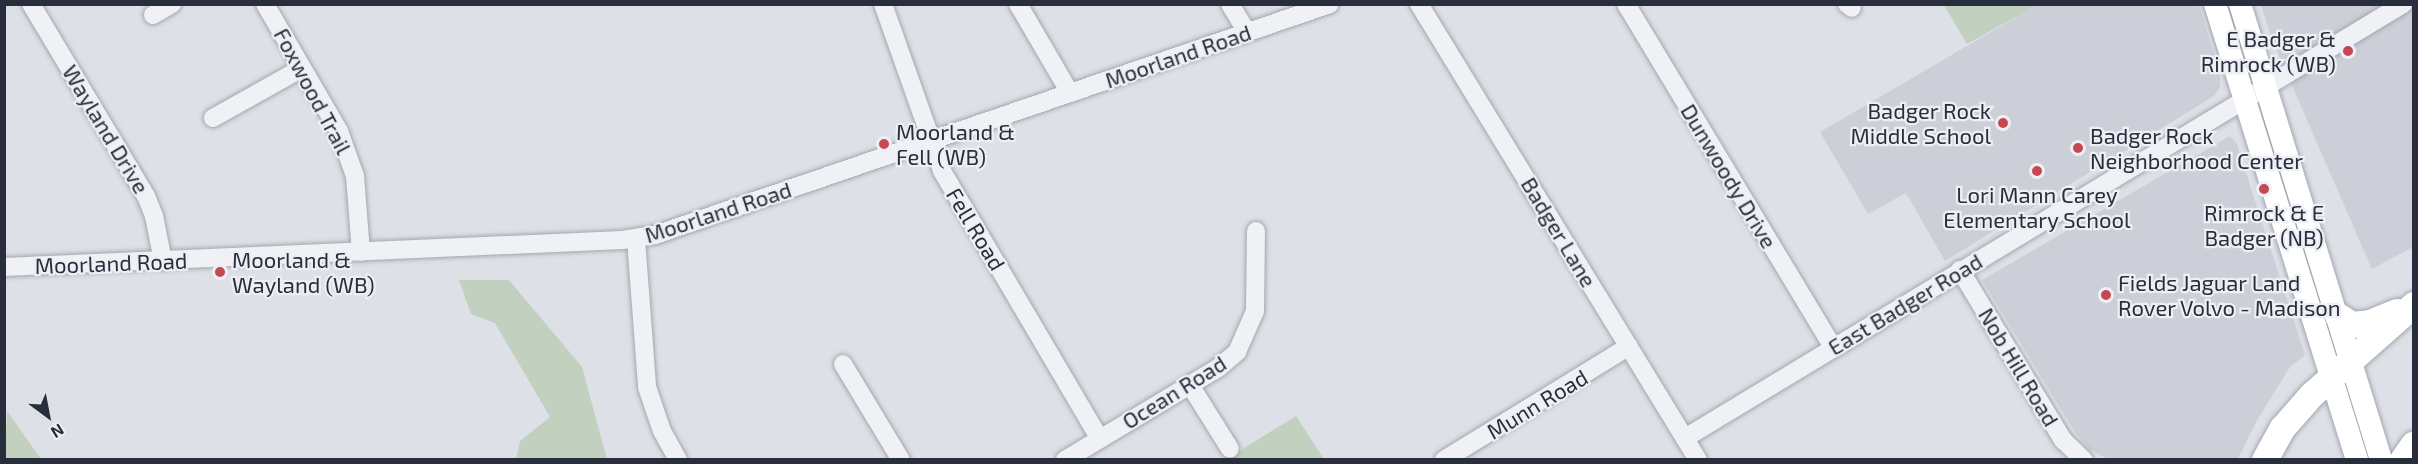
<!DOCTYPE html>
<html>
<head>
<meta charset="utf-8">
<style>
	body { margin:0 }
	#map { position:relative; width:2418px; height:464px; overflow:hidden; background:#dde0e6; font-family:"Exo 2",sans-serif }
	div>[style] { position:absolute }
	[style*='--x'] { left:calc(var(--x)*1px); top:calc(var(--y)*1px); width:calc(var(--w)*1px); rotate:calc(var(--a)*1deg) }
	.built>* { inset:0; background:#cccfd8 }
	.green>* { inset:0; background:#c2d0bf }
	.roads { filter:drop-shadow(0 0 2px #a3a7b0) drop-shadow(0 0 2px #a3a7b0) }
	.minor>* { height:18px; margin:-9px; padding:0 9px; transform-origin:9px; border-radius:9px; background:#f0f1f5 }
	.major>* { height:22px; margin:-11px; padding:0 11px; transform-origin:11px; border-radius:11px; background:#fff }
	.highway>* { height:26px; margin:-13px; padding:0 13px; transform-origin:13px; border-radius:13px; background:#fff }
	.dots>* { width:16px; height:16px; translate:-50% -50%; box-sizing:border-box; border:3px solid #edeff4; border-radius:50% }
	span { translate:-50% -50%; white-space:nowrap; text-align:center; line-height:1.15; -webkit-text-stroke:4.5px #edeff4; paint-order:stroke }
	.poi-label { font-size:22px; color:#282e3c }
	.right { translate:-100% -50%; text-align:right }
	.left { translate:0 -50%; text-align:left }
	.street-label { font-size:22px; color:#282e3c }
	.frame { position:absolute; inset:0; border:6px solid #282e3c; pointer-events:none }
	.north { position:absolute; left:18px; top:386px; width:60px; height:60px; -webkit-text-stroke:4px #edeff4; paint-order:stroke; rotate:148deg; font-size:16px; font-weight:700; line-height:24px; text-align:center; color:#282e3c }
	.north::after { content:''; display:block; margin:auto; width:21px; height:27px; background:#282e3c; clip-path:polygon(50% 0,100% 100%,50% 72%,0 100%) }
</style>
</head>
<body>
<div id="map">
	<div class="built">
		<div style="clip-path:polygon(2037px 5px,2199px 5px,2220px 74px,2220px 88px,2214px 96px,1945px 261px,1906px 193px,1868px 214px,1820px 132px)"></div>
		<div style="clip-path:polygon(2261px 5px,2413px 5px,2413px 247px,2372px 269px,2272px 40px)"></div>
		<div style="clip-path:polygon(2230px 136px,2236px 142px,2305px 355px,2290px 367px,2256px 422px,2238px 459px,2108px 459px,2089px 449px,2075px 432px,1982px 280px)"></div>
	</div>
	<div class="green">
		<div style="clip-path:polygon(1944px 5px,2037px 5px,1967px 44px)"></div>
		<div style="clip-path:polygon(459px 280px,509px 280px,582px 367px,607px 459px,516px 459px,520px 441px,550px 417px,495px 323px,471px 314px)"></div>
		<div style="clip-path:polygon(7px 411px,41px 459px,5px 459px)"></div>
		<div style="clip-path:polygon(1296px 416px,1324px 459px,1225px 460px)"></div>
	</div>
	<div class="roads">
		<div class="minor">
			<div style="--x:31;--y:4;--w:224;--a:59.1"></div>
			<div style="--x:146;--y:196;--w:22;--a:68"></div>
			<div style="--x:154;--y:216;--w:46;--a:78.7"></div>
			<div style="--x:265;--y:4;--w:147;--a:59.8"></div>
			<div style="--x:339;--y:131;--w:48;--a:70.4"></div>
			<div style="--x:355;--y:176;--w:76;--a:85.5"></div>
			<div style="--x:883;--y:4;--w:177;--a:70.5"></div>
			<div style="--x:942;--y:171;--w:311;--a:59.5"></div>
			<div style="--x:1018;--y:4;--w:103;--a:59.7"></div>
			<div style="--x:1230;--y:4;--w:33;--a:59"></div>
			<div style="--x:1419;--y:4;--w:535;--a:58.54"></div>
			<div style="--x:1626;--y:4;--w:401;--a:58.9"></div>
			<div style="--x:1847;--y:4;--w:6;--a:39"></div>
			<div style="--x:153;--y:15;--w:22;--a:-30"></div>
			<div style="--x:213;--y:118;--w:102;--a:-29.3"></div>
			<div style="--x:636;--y:239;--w:148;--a:85.7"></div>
			<div style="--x:647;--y:387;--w:46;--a:71.2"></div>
			<div style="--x:662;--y:431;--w:33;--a:61"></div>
			<div style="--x:4;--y:267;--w:619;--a:-2.5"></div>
			<div style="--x:622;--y:240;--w:33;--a:-9"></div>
			<div style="--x:655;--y:235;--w:713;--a:-18.89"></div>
			<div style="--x:1960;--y:270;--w:199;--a:58.8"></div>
			<div style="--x:2063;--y:440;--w:29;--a:44"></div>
			<div style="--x:843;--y:364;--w:112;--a:58.9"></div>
			<div style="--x:1190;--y:385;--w:75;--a:58"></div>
			<div style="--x:1685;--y:438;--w:839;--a:-31.15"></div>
			<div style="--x:1065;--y:460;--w:179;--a:-31"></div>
			<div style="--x:1218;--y:368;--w:25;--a:-40"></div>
			<div style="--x:1237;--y:352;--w:45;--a:-66.3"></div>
			<div style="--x:1255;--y:311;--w:80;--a:-89.3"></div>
			<div style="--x:1444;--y:460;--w:217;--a:-31.6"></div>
		</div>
		<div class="major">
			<div style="--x:2215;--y:4;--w:478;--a:72.7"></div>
			<div style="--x:2240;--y:4;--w:477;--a:72.8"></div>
		</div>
		<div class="highway">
			<div style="--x:2338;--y:316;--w:17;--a:33"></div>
			<div style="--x:2352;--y:325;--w:18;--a:-6"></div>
			<div style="--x:2370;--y:323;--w:29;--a:-22"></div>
			<div style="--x:2265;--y:460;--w:37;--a:-61"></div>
			<div style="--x:2283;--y:428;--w:44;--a:-48.7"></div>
			<div style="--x:2312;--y:395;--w:136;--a:-41.4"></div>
			<div style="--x:2403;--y:460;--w:19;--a:-55"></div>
		</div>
	</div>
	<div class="dots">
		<div style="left:2348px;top:51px;background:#c54952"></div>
		<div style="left:2003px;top:123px;background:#c54952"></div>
		<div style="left:884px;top:144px;background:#c54952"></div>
		<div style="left:2078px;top:148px;background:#c54952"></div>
		<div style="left:2037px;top:171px;background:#c54952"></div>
		<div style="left:2264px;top:189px;background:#c54952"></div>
		<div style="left:220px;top:272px;background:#c54952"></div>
		<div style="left:2106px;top:295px;background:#c54952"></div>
	</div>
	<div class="poi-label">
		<span class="right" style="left:2336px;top:51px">E Badger &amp;<br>Rimrock (WB)</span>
		<span class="right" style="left:1991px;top:123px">Badger Rock<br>Middle School</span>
		<span class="left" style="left:896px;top:144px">Moorland &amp;<br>Fell (WB)</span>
		<span class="left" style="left:2090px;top:148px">Badger Rock<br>Neighborhood Center</span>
		<span style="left:2037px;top:207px">Lori Mann Carey<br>Elementary School</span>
		<span style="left:2264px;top:225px">Rimrock &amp; E<br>Badger (NB)</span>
		<span class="left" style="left:232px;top:272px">Moorland &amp;<br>Wayland (WB)</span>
		<span class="left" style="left:2118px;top:295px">Fields Jaguar Land<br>Rover Volvo - Madison</span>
	</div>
	<div class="street-label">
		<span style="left:1178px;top:56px;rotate:-19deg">Moorland Road</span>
		<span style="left:313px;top:91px;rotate:62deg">Foxwood Trail</span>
		<span style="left:106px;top:129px;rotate:59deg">Wayland Drive</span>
		<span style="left:1729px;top:176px;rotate:59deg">Dunwoody Drive</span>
		<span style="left:718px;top:212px;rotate:-18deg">Moorland Road</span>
		<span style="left:976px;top:229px;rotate:59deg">Fell Road</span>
		<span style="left:1559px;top:232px;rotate:59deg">Badger Lane</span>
		<span style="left:111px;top:263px;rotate:-2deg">Moorland Road</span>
		<span style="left:1905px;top:304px;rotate:-31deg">East Badger Road</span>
		<span style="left:2019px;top:367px;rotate:59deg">Nob Hill Road</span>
		<span style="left:1174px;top:392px;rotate:-32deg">Ocean Road</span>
		<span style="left:1537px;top:404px;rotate:-31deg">Munn Road</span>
	</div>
	<div class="frame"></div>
	<div class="north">N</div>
</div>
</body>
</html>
